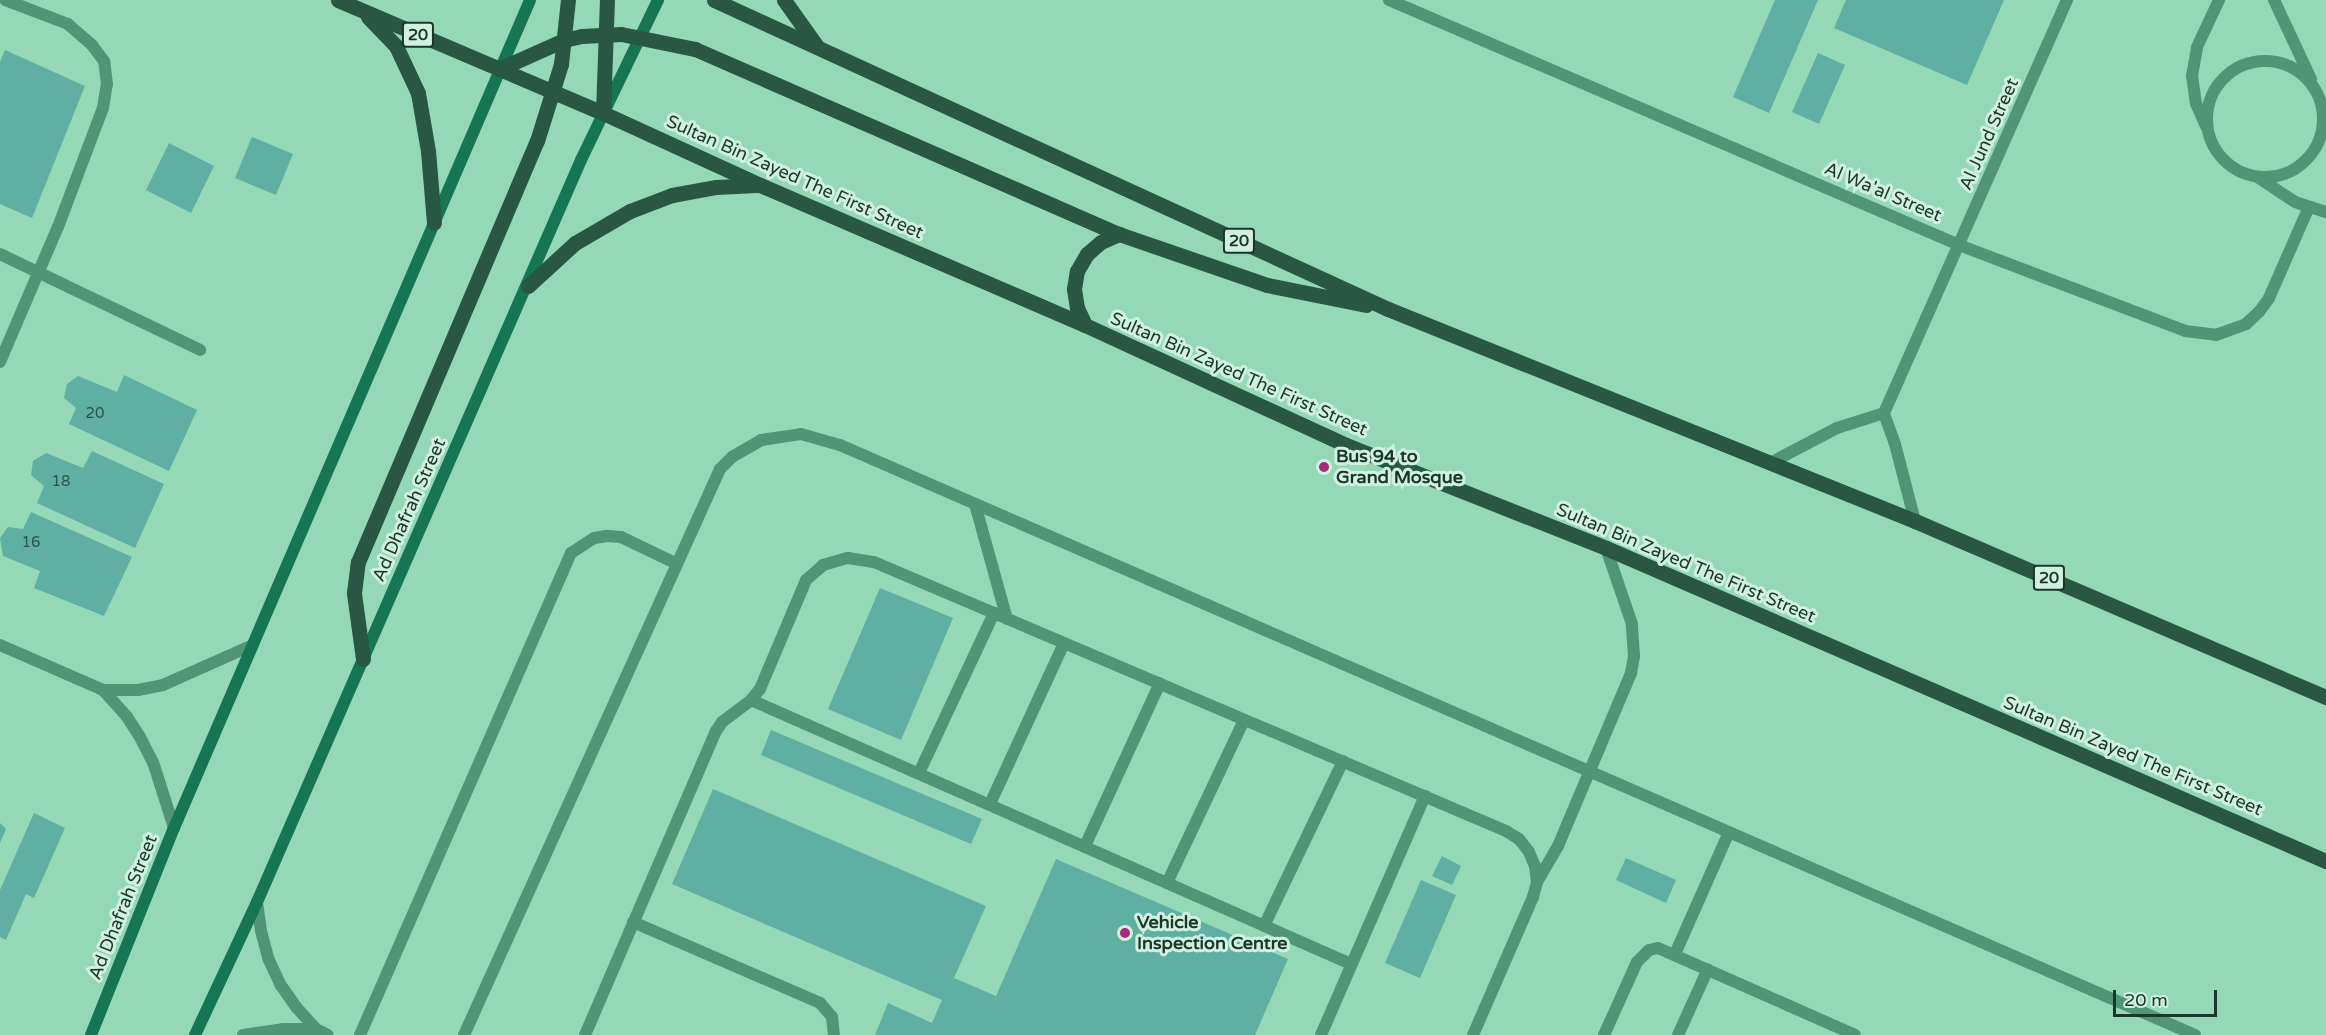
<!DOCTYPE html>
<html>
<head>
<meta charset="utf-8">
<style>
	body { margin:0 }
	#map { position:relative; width:2326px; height:1035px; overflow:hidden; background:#95d8b8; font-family:"Varela Round",sans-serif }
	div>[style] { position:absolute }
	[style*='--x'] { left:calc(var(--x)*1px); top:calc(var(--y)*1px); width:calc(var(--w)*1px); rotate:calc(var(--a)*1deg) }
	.building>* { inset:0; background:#5fafa3 }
	.lane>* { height:12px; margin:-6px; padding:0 6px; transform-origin:6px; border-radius:6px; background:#519476 }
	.lane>.ring { margin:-6px; padding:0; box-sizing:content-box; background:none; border:12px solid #519476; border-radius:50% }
	.street>* { height:12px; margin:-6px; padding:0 6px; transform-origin:6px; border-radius:6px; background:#519476 }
	.secondary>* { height:12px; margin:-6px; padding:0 6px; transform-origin:6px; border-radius:6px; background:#167553 }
	.primary>* { height:15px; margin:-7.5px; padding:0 7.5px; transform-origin:7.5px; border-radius:7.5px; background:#285843 }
	.dots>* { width:16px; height:16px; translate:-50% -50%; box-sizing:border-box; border:3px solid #d0f1e0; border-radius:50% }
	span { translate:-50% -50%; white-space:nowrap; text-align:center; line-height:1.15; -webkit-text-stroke:6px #d0f1e0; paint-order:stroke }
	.number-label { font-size:15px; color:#2c5448 }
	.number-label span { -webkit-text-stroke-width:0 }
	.shield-label span { padding:2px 4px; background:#d0f1e0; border:2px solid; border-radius:4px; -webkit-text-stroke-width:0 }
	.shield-label { font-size:16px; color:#1b362a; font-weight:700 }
	.street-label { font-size:18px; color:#1b362a }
	.poi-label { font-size:18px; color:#1b362a; font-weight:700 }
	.left { translate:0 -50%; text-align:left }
	.scale { position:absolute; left:2113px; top:990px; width:104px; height:27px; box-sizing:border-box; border:3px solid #1b362a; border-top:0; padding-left:8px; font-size:18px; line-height:21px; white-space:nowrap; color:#1b362a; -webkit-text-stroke:4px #d0f1e0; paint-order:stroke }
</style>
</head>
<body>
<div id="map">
	<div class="building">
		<div style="clip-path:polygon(1775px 0,1818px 0,1769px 113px,1733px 97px)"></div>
		<div style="clip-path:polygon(1846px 0,2004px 0,1967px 85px,1834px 28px)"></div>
		<div style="clip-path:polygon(5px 50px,85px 86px,32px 218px,0 204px,0 62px)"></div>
		<div style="clip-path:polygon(1818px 53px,1845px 65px,1819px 124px,1792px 112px)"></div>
		<div style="clip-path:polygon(252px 137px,293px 154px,276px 195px,235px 178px)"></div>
		<div style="clip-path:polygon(169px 143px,214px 166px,191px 213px,146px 190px)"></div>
		<div style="clip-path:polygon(124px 375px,197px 410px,169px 471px,69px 424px,76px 408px,64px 398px,67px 384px,78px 376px,117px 392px)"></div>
		<div style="clip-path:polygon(92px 451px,164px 484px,135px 548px,37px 503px,44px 486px,31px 475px,33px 461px,46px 453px,83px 468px)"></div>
		<div style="clip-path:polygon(31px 512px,132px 557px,104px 616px,34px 588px,40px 571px,3px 556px,0 538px,8px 527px,23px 529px)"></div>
		<div style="clip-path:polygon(880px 588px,953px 618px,901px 740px,828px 709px)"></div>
		<div style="clip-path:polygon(771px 730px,982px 819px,971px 844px,761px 755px)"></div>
		<div style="clip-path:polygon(713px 789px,986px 906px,954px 978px,996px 996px,1056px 859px,1288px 959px,1255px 1035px,875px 1035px,888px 1003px,932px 1023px,942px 1000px,672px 884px)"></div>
		<div style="clip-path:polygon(34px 813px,65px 828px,34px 898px,26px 894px,6px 940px,0 937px,0 890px)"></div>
		<div style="clip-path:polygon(0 823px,6px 829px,0 843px)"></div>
		<div style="clip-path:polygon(1442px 856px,1461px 866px,1452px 885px,1432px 876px)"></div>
		<div style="clip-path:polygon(1626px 858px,1676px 880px,1666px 903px,1616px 880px)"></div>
		<div style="clip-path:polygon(1421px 880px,1456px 895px,1420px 978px,1385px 963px)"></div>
	</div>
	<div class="lane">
		<div style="--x:2274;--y:0;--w:87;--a:64.9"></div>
		<div class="ring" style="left:2207px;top:61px;width:104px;height:104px"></div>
		<div style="--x:2206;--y:126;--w:24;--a:-114"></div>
		<div style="--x:2196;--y:104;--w:28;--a:-98"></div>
		<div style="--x:2192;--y:76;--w:29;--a:-80"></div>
		<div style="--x:2197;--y:47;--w:52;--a:-64.9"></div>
		<div style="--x:2259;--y:178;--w:43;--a:33.7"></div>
		<div style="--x:2295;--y:202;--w:33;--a:18"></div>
		<div style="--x:1959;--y:245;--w:242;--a:20.8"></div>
		<div style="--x:2185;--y:331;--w:31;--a:7"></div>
		<div style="--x:2216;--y:335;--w:32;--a:-20"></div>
		<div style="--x:2246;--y:324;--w:18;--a:-43"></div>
		<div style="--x:2259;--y:312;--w:17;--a:-54"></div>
		<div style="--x:2269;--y:298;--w:99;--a:-66.3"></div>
		<div style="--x:975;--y:504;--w:119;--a:74.5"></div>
		<div style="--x:751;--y:700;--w:656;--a:23.75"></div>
		<div style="--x:919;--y:773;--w:177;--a:-64.9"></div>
		<div style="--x:990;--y:804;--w:177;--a:-65.3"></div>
		<div style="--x:1085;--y:846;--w:179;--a:-65.3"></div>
		<div style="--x:1537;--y:882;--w:42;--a:-59.7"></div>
		<div style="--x:1558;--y:846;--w:188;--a:-67.1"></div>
		<div style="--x:1631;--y:673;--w:17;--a:-80"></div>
		<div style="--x:1634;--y:656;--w:32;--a:-94"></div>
		<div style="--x:1632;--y:624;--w:80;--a:-108.9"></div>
		<div style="--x:1167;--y:883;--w:180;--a:-64.7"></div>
		<div style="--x:257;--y:902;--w:29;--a:82"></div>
		<div style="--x:261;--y:931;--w:28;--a:75"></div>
		<div style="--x:268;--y:958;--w:29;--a:65"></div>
		<div style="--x:280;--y:984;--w:29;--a:55"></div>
		<div style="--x:297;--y:1008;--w:28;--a:48"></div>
		<div style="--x:316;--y:1029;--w:13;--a:27"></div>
		<div style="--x:633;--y:922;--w:204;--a:23.4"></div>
		<div style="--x:820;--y:1003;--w:18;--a:49"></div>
		<div style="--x:832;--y:1017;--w:18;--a:84"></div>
		<div style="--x:1264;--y:926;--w:183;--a:-64.4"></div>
		<div style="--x:1675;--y:954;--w:133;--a:-66.1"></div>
		<div style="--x:243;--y:1035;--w:40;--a:-8.5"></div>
		<div style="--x:283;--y:1029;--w:33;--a:0"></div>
		<div style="--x:360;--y:1035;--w:526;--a:-66.36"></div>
		<div style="--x:571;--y:553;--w:27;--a:-33"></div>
		<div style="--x:594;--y:538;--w:13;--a:-9"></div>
		<div style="--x:607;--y:536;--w:14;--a:4"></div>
		<div style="--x:621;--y:537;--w:62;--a:25.7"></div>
		<div style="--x:464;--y:1035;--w:621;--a:-65.66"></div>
		<div style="--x:720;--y:469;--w:17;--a:-45"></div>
		<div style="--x:732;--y:457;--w:34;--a:-30"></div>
		<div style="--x:761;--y:440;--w:40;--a:-8.5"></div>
		<div style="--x:801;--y:434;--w:41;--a:15.8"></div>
		<div style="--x:840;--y:445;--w:1478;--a:23.53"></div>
		<div style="--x:585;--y:1035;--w:331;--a:-66.7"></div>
		<div style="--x:716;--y:731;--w:11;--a:-56"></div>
		<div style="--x:722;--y:722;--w:36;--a:-37"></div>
		<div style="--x:751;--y:700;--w:14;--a:-51"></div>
		<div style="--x:760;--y:689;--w:118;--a:-67.1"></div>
		<div style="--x:806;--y:580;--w:23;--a:-41"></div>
		<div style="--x:823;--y:565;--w:26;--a:-16"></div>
		<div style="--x:848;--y:558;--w:26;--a:9"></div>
		<div style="--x:874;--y:562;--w:687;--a:23.06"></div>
		<div style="--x:1506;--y:831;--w:15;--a:32"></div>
		<div style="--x:1519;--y:839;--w:16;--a:52"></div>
		<div style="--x:1529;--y:852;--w:15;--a:67"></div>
		<div style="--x:1535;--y:866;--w:16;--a:83"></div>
		<div style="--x:1537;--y:882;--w:16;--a:105"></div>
		<div style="--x:1533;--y:897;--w:150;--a:113.5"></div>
		<div style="--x:1321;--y:1035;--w:261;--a:-66.5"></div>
		<div style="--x:1604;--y:1035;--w:80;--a:-65.7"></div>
		<div style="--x:1637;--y:962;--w:17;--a:-45"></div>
		<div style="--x:1649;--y:950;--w:9;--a:-13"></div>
		<div style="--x:1658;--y:948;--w:215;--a:23.8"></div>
		<div style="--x:1678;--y:1035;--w:72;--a:-65.6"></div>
	</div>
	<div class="street">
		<div style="--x:1389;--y:0;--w:620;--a:23.26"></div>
		<div style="--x:0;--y:254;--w:222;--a:25.6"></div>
		<div style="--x:0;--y:362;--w:147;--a:-66.8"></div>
		<div style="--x:58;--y:227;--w:127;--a:-69.3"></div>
		<div style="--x:103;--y:108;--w:24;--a:-81"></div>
		<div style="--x:107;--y:84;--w:23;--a:-97"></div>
		<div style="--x:104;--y:61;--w:20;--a:-127"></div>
		<div style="--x:92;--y:45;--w:32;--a:-139"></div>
		<div style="--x:68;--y:24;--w:67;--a:-159.1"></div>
		<div style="--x:1772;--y:462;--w:73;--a:-27.6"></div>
		<div style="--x:1837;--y:428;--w:49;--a:-17.7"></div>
		<div style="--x:1915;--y:521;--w:80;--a:-104.6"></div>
		<div style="--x:1895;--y:444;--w:33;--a:-110"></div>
		<div style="--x:1884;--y:413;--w:452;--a:-66.1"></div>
		<div style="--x:0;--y:645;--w:112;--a:23.6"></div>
		<div style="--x:103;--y:690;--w:36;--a:48"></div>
		<div style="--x:127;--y:717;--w:24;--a:57"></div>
		<div style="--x:140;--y:737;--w:28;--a:63"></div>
		<div style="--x:153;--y:762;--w:69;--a:72.3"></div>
		<div style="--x:103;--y:690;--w:35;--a:0"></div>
		<div style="--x:138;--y:690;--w:25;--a:-11"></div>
		<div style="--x:163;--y:685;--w:98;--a:-24"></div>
	</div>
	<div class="secondary">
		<div style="--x:91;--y:1035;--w:223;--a:-68.2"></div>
		<div style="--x:174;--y:828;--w:901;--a:-66.73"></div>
		<div style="--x:195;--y:1035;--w:147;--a:-65"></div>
		<div style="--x:257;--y:902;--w:810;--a:-66.41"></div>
		<div style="--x:581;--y:160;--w:178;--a:-64.3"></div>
	</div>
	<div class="primary">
		<div style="--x:338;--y:0;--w:288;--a:23.1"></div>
		<div style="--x:603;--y:113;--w:173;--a:24.6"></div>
		<div style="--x:760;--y:185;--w:354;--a:23.3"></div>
		<div style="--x:1085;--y:325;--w:287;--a:24.7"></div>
		<div style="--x:1346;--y:445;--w:280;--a:21.6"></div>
		<div style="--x:1606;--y:548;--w:785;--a:23.5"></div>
		<div style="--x:714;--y:0;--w:741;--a:24.63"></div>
		<div style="--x:1388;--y:309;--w:568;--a:21.91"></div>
		<div style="--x:1915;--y:521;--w:447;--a:23.2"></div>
		<div style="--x:784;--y:0;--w:55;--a:54.6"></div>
		<div style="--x:368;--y:17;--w:40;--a:46"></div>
		<div style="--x:396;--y:46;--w:52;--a:64.9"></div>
		<div style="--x:418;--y:93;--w:59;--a:80.2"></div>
		<div style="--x:428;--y:151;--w:72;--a:85.2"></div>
		<div style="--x:499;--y:69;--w:71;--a:-24"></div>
		<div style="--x:564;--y:40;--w:18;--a:-13"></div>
		<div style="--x:582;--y:36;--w:39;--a:-3"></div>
		<div style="--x:621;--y:34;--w:76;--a:11.5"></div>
		<div style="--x:695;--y:49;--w:463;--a:23.6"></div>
		<div style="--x:1119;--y:234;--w:157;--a:19"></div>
		<div style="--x:1267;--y:285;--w:101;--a:11.4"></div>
		<div style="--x:603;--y:113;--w:113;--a:-88"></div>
		<div style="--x:528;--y:286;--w:64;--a:-42.5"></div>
		<div style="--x:575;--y:243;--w:64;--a:-30.2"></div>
		<div style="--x:630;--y:211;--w:45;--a:-20.9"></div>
		<div style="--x:672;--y:195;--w:45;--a:-10.3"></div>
		<div style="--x:716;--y:187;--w:41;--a:-2.8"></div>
		<div style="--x:1085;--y:325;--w:19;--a:-115"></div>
		<div style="--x:1077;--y:308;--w:19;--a:-99"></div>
		<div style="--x:1074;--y:289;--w:18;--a:-81"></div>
		<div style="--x:1077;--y:271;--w:20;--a:-60"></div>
		<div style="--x:1087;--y:254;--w:18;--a:-41"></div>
		<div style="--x:1101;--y:242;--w:20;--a:-24"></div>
		<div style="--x:363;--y:659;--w:67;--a:-97.8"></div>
		<div style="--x:354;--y:593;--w:31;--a:-83"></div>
		<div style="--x:358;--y:562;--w:457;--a:-67"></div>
		<div style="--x:537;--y:141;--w:81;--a:-72.7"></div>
		<div style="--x:561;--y:64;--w:64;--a:-83.8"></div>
	</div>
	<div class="dots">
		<div style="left:1324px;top:467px;background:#a62b7f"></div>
		<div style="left:1125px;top:933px;background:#a62b7f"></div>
	</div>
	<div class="number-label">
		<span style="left:95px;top:414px">20</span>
		<span style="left:61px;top:482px">18</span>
		<span style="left:31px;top:543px">16</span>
	</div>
	<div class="shield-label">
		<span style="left:418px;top:35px">20</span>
		<span style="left:1239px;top:241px">20</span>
		<span style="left:2049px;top:578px">20</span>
	</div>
	<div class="street-label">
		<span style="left:1989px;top:134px;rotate:-66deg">Al Jund Street</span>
		<span style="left:795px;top:177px;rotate:24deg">Sultan Bin Zayed The First Street</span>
		<span style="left:1883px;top:192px;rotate:23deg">Al Wa'al Street</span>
		<span style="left:1239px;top:374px;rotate:24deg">Sultan Bin Zayed The First Street</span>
		<span style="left:409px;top:510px;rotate:-66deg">Ad Dhafrah Street</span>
		<span style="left:1686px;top:563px;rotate:23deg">Sultan Bin Zayed The First Street</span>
		<span style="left:2133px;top:756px;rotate:23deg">Sultan Bin Zayed The First Street</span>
		<span style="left:123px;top:907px;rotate:-68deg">Ad Dhafrah Street</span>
	</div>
	<div class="poi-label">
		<span class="left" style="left:1336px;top:467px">Bus 94 to<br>Grand Mosque</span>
		<span class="left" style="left:1137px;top:933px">Vehicle<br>Inspection Centre</span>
	</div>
	<div class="scale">20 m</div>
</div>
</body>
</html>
